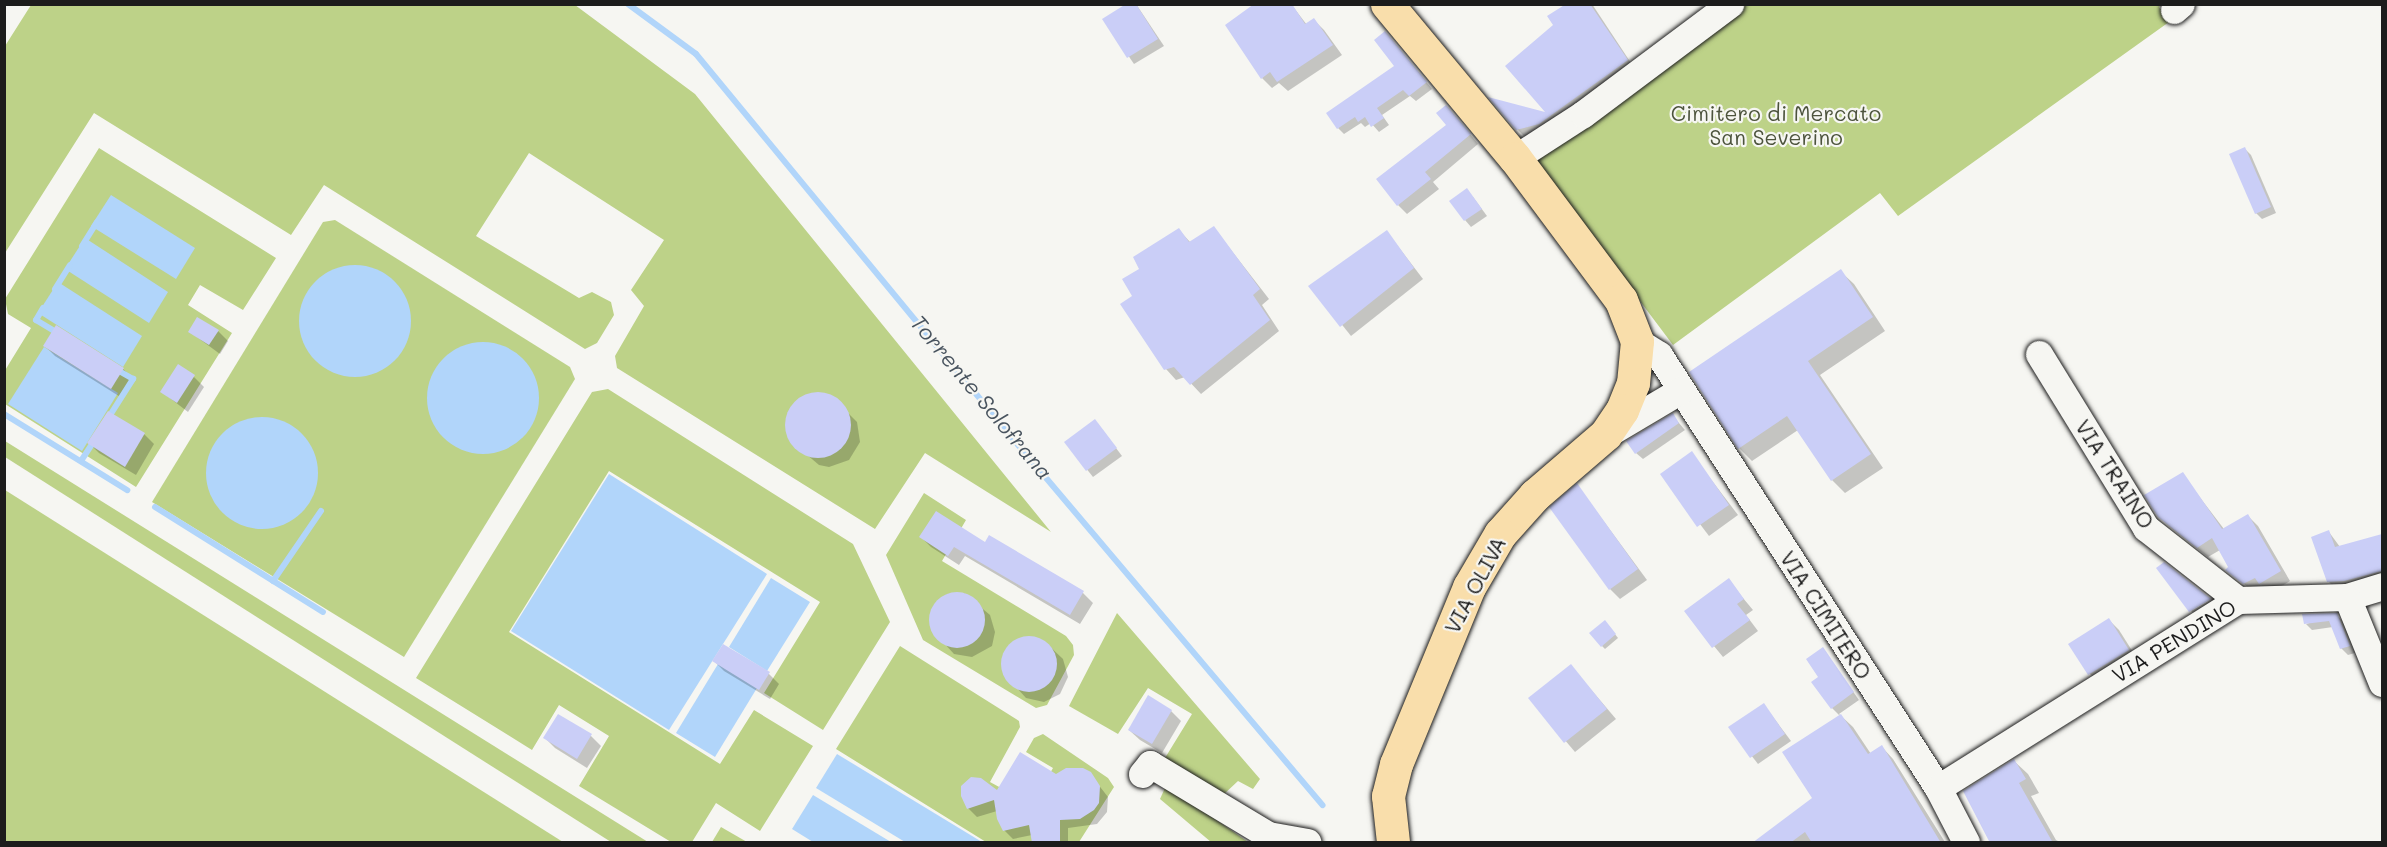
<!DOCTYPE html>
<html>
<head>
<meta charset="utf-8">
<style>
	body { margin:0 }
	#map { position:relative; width:2387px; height:847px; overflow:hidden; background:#f6f6f2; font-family:Mali,sans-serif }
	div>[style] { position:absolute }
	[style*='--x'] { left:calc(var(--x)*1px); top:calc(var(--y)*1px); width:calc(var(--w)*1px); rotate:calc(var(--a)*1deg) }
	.green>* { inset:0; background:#bdd288 }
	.water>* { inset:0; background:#b1d5fa }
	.round { border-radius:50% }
	.shadow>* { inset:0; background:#0003 }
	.stream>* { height:6px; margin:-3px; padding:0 3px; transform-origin:3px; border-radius:3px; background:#b1d5fa }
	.building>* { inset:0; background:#cacef7 }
	.roads { filter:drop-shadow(0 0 2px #1c1c1c) drop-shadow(0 0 2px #1c1c1c) }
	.minor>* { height:27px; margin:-13.5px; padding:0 13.5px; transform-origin:13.5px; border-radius:13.5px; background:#f6f6f2 }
	.major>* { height:33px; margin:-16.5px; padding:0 16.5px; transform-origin:16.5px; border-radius:16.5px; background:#f9deab }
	span { translate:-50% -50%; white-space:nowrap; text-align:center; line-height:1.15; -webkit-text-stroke:4.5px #f6f6f2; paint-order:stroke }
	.park-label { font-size:21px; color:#4c533c }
	.street-label { font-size:21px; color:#1c1c1c }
	.water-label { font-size:22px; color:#49545f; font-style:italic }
	.frame { position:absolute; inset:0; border:6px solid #1c1c1c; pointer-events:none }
</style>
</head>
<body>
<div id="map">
	<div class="green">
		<div style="clip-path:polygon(2162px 4px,2159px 7px,2169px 22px,1898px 216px,1880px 193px,1673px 345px,1534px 160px,1743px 5px)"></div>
		<div style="clip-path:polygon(31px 5px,575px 5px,695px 94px,1051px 532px,925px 453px,875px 529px,617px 368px,615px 356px,644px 306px,631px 290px,664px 240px,529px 153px,476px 236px,579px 298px,592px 292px,611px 302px,614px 315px,597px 343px,585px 349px,324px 185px,291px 235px,94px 113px,5px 253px,5px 46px)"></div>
		<div style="clip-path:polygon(99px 148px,276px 258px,243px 310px,200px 285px,188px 305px,232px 333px,136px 487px,5px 404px,4px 372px,31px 328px,8px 314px,5px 299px)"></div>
		<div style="clip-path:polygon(335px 220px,570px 367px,575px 379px,404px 657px,152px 502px,323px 222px)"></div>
		<div style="clip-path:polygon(608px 389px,853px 544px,890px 622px,823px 730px,764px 693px,820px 602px,609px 471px,509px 632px,720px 764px,754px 710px,813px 746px,760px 831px,716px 803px,692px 842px,671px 842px,579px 786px,609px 736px,559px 705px,532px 750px,416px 678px,592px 392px)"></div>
		<div style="clip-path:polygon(4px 441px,5px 441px,648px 842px,611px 842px,5px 457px)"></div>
		<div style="clip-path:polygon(5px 490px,563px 842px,5px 842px)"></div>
		<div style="clip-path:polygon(924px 493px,966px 520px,942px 561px,1066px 636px,1073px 645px,1074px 655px,1047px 705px,1036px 708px,923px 640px,886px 555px)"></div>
		<div style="clip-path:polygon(1117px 613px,1260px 779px,1253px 789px,1238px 781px,1222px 796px,1165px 758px,1192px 714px,1148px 688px,1118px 734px,1069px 706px)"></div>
		<div style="clip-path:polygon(900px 646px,1019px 721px,1020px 727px,990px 782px,1032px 805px,1053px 768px,1026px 752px,1034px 738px,1043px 734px,1108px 778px,1114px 787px,1079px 842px,986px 842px,836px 749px)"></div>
		<div style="clip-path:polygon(1165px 788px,1172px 789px,1248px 842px,1211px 842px,1160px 799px)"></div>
		<div style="clip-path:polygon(721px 827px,747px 842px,712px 842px)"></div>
	</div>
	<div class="water">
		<div style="clip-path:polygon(111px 195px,195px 248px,176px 279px,91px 226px)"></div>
		<div style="clip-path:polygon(85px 238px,168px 292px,149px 323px,65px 269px)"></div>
		<div class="round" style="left:299px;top:265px;width:112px;height:112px"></div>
		<div style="clip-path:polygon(58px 282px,142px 336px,123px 367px,38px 313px)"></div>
		<div class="round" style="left:427px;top:342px;width:112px;height:112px"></div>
		<div style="clip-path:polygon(44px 347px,118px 393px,82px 451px,8px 404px)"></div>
		<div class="round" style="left:206px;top:417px;width:112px;height:112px"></div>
		<div style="clip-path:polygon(609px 474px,767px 574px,669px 730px,511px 631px)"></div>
		<div style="clip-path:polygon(771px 578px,810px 602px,767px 671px,729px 647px)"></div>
		<div style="clip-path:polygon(718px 664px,757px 688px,715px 757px,676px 733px)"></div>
		<div style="clip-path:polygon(837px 754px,982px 842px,905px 842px,816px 788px)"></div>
		<div style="clip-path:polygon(813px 795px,891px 842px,813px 842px,792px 829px)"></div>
	</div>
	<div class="shadow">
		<div style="clip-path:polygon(1136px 4px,1164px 46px,1134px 64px,1104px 20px)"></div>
		<div style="clip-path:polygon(1291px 4px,1307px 25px,1314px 20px,1324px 30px,1342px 55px,1288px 91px,1279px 83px,1272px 88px,1262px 78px)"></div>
		<div style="clip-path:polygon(1569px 4px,1592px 4px,1635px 69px,1526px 138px,1517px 129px,1549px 115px,1555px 26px)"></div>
		<div style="clip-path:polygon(1391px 39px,1432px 89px,1416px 101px,1410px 96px,1382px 115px,1389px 125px,1379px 132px,1371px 123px,1365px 127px,1361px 123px,1344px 134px,1338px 128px,1396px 66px)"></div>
		<div style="clip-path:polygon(1455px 116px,1478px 144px,1433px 182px,1439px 189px,1407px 214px,1398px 205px)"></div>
		<div style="clip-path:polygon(2245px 149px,2251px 155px,2276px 213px,2262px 219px,2256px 213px)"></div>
		<div style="clip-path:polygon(1473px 197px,1487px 216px,1471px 227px,1465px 220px)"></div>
		<div style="clip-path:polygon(1214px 228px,1269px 299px,1262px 305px,1279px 331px,1201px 394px,1185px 377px,1176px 380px,1166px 369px,1134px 296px,1141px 270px,1179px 230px,1191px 243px)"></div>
		<div style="clip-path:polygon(1387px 232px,1423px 279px,1351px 336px,1311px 286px)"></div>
		<div style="clip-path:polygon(1840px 271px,1854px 284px,1885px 331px,1820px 375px,1883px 468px,1845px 493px,1832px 480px,1798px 430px,1752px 461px,1739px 448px)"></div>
		<div style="clip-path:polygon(57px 327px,123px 369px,134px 379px,122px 398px,55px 356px,45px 346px)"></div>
		<div style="clip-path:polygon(218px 331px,228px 341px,220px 354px,190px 332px)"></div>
		<div style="clip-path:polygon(194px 377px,204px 387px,188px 412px,162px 392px)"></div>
		<div style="clip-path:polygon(821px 393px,831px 396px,857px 422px,860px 442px,849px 460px,829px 467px,819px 465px,792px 442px,786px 423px,794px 404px,801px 398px)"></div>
		<div style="clip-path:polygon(1672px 415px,1685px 430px,1643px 459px,1636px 453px)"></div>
		<div style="clip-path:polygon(1101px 428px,1122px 456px,1093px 477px,1066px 443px)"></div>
		<div style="clip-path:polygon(144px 434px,154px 444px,136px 475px,99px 453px,89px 443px)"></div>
		<div style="clip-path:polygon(1691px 453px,1738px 515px,1709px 536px,1662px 474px)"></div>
		<div style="clip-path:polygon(2182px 474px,2224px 529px,2248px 516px,2258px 526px,2290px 581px,2270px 593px,2255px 593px,2227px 570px,2230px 567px,2220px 550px,2208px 557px,2170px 527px,2159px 516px)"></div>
		<div style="clip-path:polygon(1577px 485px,1647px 580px,1620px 599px,1610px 589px)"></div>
		<div style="clip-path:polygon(2329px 532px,2340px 547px,2380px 537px,2382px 539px,2382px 582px,2338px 591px,2328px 581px)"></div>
		<div style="clip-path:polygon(921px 537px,986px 545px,1083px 593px,1093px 603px,1080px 624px,965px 556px,959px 565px,931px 547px)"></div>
		<div style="clip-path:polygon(1728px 580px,1753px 610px,1746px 615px,1758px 631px,1723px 657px,1686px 612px)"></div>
		<div style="clip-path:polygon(964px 593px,990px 615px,995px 632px,992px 646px,972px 657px,954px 654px,932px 630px,930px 622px,934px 605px,947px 594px)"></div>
		<div style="clip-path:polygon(2210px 600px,2216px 606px,2197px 617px,2191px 611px)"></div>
		<div style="clip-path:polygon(2336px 615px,2343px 621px,2355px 653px,2348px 655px,2341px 648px,2333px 627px,2312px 630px,2306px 624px)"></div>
		<div style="clip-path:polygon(2109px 620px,2119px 630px,2138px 660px,2100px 684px,2090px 674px,2071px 644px)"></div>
		<div style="clip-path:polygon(1608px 625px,1618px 638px,1605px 649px,1602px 646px)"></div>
		<div style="clip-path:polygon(1028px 637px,1045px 642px,1063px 659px,1068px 677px,1060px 694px,1044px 702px,1026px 698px,1004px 674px,1003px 666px,1006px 649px,1012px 643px)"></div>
		<div style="clip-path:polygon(1823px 649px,1859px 700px,1839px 714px,1853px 727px,1871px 754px,1882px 747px,1893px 759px,1945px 842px,1755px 842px,1814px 798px,1840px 716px,1832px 708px,1820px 677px)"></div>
		<div style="clip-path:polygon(714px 661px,769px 674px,779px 684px,770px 699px,724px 671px)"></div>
		<div style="clip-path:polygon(1571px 666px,1616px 719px,1575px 752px,1530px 699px)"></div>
		<div style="clip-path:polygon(1764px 705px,1791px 741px,1758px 764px,1730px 728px)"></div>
		<div style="clip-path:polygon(1171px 711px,1181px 721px,1162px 753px,1140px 740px,1129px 730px)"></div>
		<div style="clip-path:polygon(591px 736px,601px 746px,587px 768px,555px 748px,545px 738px)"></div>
		<div style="clip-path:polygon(2014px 761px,2028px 774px,2039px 793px,2031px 796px,2056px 840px,2060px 842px,1992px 842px)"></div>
		<div style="clip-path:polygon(1090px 774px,1108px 797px,1107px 812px,1097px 824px,1068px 828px,1068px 842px,1033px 842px,1032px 835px,1013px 839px,1004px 830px,997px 811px,977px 817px,968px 808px,998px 792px,1056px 775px)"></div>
	</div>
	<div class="stream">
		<div style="--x:628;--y:4;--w:84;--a:36.3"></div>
		<div style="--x:696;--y:54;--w:500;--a:50.52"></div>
		<div style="--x:1014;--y:440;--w:478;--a:49.8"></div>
		<div style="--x:82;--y:246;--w:28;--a:-58"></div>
		<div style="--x:55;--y:289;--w:28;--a:-58"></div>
		<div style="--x:43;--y:308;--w:14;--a:120"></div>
		<div style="--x:36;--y:320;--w:27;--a:31"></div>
		<div style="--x:4;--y:414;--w:145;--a:31.7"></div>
		<div style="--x:107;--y:420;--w:49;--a:-57.6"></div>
		<div style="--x:133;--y:379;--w:20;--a:-150"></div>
		<div style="--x:81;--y:461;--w:24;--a:-57"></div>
		<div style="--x:155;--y:507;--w:198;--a:32"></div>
		<div style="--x:273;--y:581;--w:85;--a:-55.6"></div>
	</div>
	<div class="building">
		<div style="clip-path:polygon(1126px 4px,1136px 4px,1158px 39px,1127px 58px,1102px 19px)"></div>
		<div style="clip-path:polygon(1254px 4px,1292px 4px,1305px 24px,1314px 18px,1333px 45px,1277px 82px,1270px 72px,1261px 79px,1225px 25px)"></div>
		<div style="clip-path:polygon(1566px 4px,1590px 4px,1628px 60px,1539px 124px,1516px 130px,1488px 97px,1545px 112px,1505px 66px,1553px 25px,1547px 16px)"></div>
		<div style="clip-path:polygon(1385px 31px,1427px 82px,1409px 96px,1403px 90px,1377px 108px,1384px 118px,1371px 127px,1365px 117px,1358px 122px,1355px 117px,1337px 129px,1326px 113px,1394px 66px,1374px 40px)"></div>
		<div style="clip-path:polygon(1446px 105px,1471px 134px,1425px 172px,1431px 179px,1397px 206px,1376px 179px,1446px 125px,1436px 113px)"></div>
		<div style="clip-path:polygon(2245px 147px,2271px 207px,2255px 214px,2229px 154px)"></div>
		<div style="clip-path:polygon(1467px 188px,1482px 209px,1464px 221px,1449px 201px)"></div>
		<div style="clip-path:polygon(1214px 226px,1260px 289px,1253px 295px,1270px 320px,1190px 385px,1174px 367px,1164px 370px,1120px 304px,1132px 296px,1122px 279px,1139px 269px,1133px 257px,1179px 228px,1189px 242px)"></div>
		<div style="clip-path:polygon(1387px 230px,1414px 268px,1340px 327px,1308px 286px)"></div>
		<div style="clip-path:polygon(1841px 269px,1873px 317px,1808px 361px,1871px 454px,1831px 481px,1787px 416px,1738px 449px,1689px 372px)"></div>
		<div style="clip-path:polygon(197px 317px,219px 330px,209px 345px,188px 332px)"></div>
		<div style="clip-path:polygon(56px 325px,124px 368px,111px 389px,43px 346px)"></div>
		<div style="clip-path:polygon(178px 364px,195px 375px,177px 403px,160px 392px)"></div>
		<div class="round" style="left:785px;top:392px;width:66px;height:66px"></div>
		<div style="clip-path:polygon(108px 411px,145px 433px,125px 467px,87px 443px)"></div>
		<div style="clip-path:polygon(1673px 413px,1679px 423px,1635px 454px,1626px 441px)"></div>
		<div style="clip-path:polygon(1095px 419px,1117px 448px,1086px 471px,1064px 442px)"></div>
		<div style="clip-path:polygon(1692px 451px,1729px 505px,1697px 527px,1660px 474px)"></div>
		<div style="clip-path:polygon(2183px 472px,2222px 529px,2248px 514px,2281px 571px,2259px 584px,2255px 578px,2243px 584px,2225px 570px,2228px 567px,2212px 538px,2197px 548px,2158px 517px,2144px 495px)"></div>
		<div style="clip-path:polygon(1577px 483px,1638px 569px,1609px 590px,1549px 507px)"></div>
		<div style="clip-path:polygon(936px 511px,985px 542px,989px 535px,1084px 591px,1070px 615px,954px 547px,948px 556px,919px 537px)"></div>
		<div style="clip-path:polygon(2329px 530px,2335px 547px,2382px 534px,2382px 571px,2344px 581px,2327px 582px,2311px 537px)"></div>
		<div style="clip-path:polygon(2164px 562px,2211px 599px,2189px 612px,2156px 568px)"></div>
		<div style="clip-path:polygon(1729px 578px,1744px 599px,1737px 604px,1750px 620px,1712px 648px,1684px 611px)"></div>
		<div class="round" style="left:929px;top:592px;width:56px;height:56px"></div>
		<div style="clip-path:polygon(2337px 613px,2350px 646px,2340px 649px,2329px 621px,2304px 624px,2302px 614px)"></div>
		<div style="clip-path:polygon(2109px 618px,2129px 650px,2088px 675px,2068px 644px)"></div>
		<div style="clip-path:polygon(1605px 620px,1616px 634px,1601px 647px,1589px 633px)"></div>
		<div class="round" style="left:1001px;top:636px;width:56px;height:56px"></div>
		<div style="clip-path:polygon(723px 644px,770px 672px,759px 690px,712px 661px)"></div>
		<div style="clip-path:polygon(1823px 647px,1854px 692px,1831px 709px,1811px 682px,1818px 677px,1806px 659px)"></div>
		<div style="clip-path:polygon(1571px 664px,1607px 709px,1564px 743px,1528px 698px)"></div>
		<div style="clip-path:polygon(1148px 695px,1172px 710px,1152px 744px,1128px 730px)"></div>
		<div style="clip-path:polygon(1764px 703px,1785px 734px,1750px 758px,1728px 727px)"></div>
		<div style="clip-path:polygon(558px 714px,592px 734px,577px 759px,543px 738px)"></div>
		<div style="clip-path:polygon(1841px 714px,1868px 754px,1882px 745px,1941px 843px,1812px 843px,1805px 832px,1790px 843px,1752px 843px,1812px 798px,1782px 752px)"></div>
		<div style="clip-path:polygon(1020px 752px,1056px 774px,1066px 768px,1083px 768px,1091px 772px,1100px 786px,1099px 803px,1094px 810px,1080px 819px,1060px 820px,1060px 843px,1032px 843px,1029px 825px,1003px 831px,997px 819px,994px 800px,967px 809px,961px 796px,961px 786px,971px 777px,981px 778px,997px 790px)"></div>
		<div style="clip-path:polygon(2014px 759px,2026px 779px,2019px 783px,2053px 843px,1990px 843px,1963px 791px)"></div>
	</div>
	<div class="roads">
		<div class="minor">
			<div style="--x:2174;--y:10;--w:9;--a:-41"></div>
			<div style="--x:1515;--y:158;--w:81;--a:-32.9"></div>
			<div style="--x:1583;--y:114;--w:184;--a:-36.8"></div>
			<div style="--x:1637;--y:341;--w:26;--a:32"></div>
			<div style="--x:1659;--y:355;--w:515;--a:57.2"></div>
			<div style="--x:1938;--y:788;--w:61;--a:62.6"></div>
			<div style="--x:2039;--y:354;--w:204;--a:58.4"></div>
			<div style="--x:2146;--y:528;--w:117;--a:38"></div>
			<div style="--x:1607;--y:434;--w:86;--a:-30.7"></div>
			<div style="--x:2347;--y:597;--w:37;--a:-17"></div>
			<div style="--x:1142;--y:774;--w:13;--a:-51"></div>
			<div style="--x:1150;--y:764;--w:138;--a:31"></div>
			<div style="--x:1268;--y:835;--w:40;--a:10"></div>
			<div style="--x:1938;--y:788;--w:354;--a:-32.1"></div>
			<div style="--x:2238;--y:600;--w:109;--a:-1.6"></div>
			<div style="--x:2347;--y:597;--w:93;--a:67.9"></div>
		</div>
		<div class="major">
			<div style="--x:1387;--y:4;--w:200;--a:50.3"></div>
			<div style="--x:1515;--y:158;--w:177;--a:53.3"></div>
			<div style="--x:1621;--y:300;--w:44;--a:68.7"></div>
			<div style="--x:1637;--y:341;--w:42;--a:95.4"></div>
			<div style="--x:1633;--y:383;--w:29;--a:112"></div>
			<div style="--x:1622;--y:410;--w:29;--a:124"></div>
			<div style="--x:1606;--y:434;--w:94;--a:139.3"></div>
			<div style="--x:1535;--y:495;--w:52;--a:131.9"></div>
			<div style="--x:1500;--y:534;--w:61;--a:120.3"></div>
			<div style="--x:1469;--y:587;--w:191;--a:112.4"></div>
			<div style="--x:1396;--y:764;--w:33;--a:104"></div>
			<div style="--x:1388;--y:796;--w:46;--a:83.8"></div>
		</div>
	</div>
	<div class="park-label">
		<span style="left:1776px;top:125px">Cimitero di Mercato<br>San Severino</span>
	</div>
	<div class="street-label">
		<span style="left:2115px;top:474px;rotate:57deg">VIA TRAINO</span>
		<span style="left:1475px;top:585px;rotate:-62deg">VIA OLIVA</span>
		<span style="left:1826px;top:615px;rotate:57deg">VIA CIMITERO</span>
		<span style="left:2174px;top:641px;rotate:-31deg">VIA PENDINO</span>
	</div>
	<div class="water-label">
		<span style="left:982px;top:397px;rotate:50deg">Torrente Solofrana</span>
	</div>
	<div class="frame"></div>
</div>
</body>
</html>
